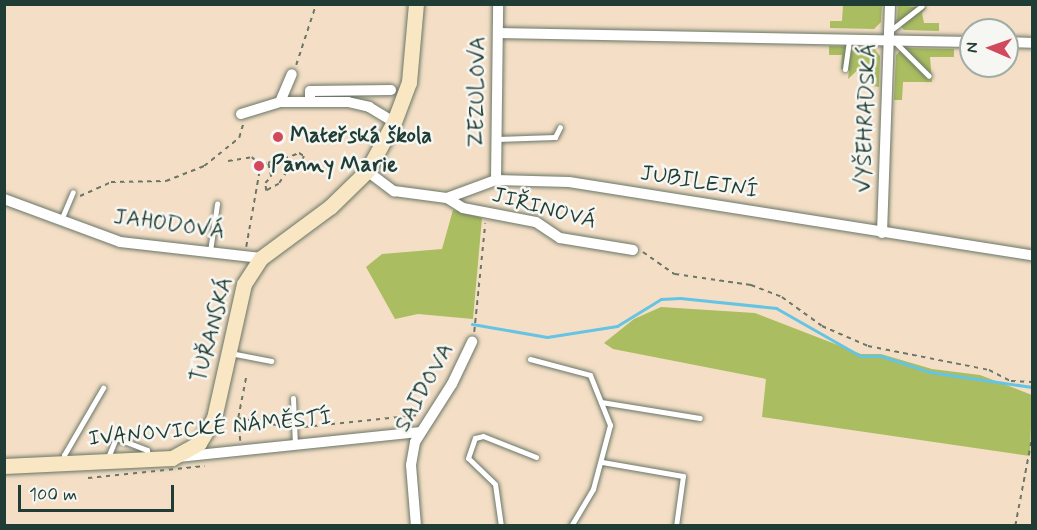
<!DOCTYPE html>
<html>
<head>
<meta charset="utf-8">
<style>
	body { margin:0 }
	#map { position:relative; width:1037px; height:530px; overflow:hidden; background:#f4dfc6; font-family:Mynerve,sans-serif }
	div>[style] { position:absolute }
	[style*='--x'] { left:calc(var(--x)*1px); top:calc(var(--y)*1px); width:calc(var(--w)*1px); rotate:calc(var(--a)*1deg) }
	.green>* { inset:0; background:#aabd60 }
	.stream>* { height:3px; margin:-1.5px; padding:0 1.5px; transform-origin:1.5px; border-radius:1.5px; background:#65c4e3 }
	.path>* { height:1.5px; margin-top:-0.75px; transform-origin:0; background:repeating-linear-gradient(90deg,#6a7667 0 4.5px,transparent 0 9px) }
	.roads { filter:drop-shadow(0 0 2px #6a7667) drop-shadow(0 0 2px #6a7667) }
	.lane>* { height:5px; margin:-2.5px; padding:0 2.5px; transform-origin:2.5px; border-radius:2.5px; background:#fff }
	.street>* { height:10px; margin:-5px; padding:0 5px; transform-origin:5px; border-radius:5px; background:#fff }
	.secondary>* { height:15px; margin:-7.5px; padding:0 7.5px; transform-origin:7.5px; border-radius:7.5px; background:#f9e7c3 }
	.dots>* { width:16px; height:16px; translate:-50% -50%; box-sizing:border-box; border:3px solid #f6f6f2; border-radius:50% }
	span { translate:-50% -50%; white-space:nowrap; text-align:center; line-height:1.15; -webkit-text-stroke:5px #f6f6f2; paint-order:stroke }
	.street-label { font-size:22px; color:#1f3d34 }
	.poi-label { font-size:22px; color:#1f3d34; font-weight:700 }
	.left { translate:0 -50%; text-align:left }
	.frame { position:absolute; inset:0; border:6px solid #1f3d34; pointer-events:none }
	.north { position:absolute; left:959px; top:18px; width:60px; height:60px; box-sizing:border-box; background:#f6f6f2; border:2px solid #a0aca6; border-radius:50%; rotate:272deg; font-size:16px; font-weight:700; line-height:24px; text-align:center; color:#1f3d34 }
	.north::after { content:''; display:block; margin:auto; width:21px; height:27px; background:#d1495b; clip-path:polygon(50% 0,100% 100%,50% 72%,0 100%) }
	.scale { position:absolute; left:18px; top:485px; width:156px; height:27px; box-sizing:border-box; border:3px solid #1f3d34; border-top:0; padding-left:8px; font-size:18px; line-height:21px; white-space:nowrap; color:#1f3d34; -webkit-text-stroke:4px #f6f6f2; paint-order:stroke }
</style>
</head>
<body>
<div id="map">
	<div class="green">
		<div style="clip-path:polygon(843px 5px,882px 5px,881px 22px,874px 29px,830px 28px,830px 21px,842px 21px)"></div>
		<div style="clip-path:polygon(898px 5px,926px 8px,922px 13px,924px 23px,939px 23px,939px 31px,904px 30px,897px 22px)"></div>
		<div style="clip-path:polygon(829px 46px,873px 47px,880px 56px,879px 87px,872px 86px,872px 74px,868px 73px,868px 67px,861px 67px,848px 79px,849px 70px,841px 69px,842px 55px,829px 55px)"></div>
		<div style="clip-path:polygon(903px 48px,954px 49px,954px 57px,930px 57px,932px 82px,903px 82px,902px 100px,894px 100px,896px 55px)"></div>
		<div style="clip-path:polygon(453px 210px,482px 218px,473px 319px,418px 314px,395px 319px,366px 267px,382px 254px,442px 249px)"></div>
		<div style="clip-path:polygon(661px 307px,755px 313px,861px 354px,881px 354px,932px 369px,980px 375px,1032px 395px,1030px 456px,762px 417px,766px 379px,613px 349px,604px 343px,634px 319px)"></div>
	</div>
	<div class="stream">
		<div style="--x:472;--y:324;--w:76;--a:9.8"></div>
		<div style="--x:547;--y:337;--w:71;--a:-8.9"></div>
		<div style="--x:617;--y:326;--w:52;--a:-31.5"></div>
		<div style="--x:661;--y:299;--w:19;--a:-3"></div>
		<div style="--x:680;--y:298;--w:97;--a:5.9"></div>
		<div style="--x:776;--y:308;--w:97;--a:29.7"></div>
		<div style="--x:860;--y:356;--w:21;--a:0"></div>
		<div style="--x:881;--y:356;--w:52;--a:18.1"></div>
		<div style="--x:930;--y:372;--w:103;--a:8.4"></div>
	</div>
	<div class="path">
		<div style="--x:296;--y:65;--w:64;--a:-71.8"></div>
		<div style="--x:228;--y:161;--w:24;--a:-9"></div>
		<div style="--x:252;--y:157;--w:7;--a:45"></div>
		<div style="--x:263;--y:165;--w:5;--a:-22"></div>
		<div style="--x:268;--y:163;--w:4;--a:-27"></div>
		<div style="--x:272;--y:161;--w:12;--a:-9"></div>
		<div style="--x:284;--y:159;--w:16;--a:-22"></div>
		<div style="--x:299;--y:153;--w:6;--a:31"></div>
		<div style="--x:304;--y:156;--w:7;--a:106"></div>
		<div style="--x:302;--y:163;--w:17;--a:149"></div>
		<div style="--x:287;--y:172;--w:14;--a:124"></div>
		<div style="--x:279;--y:184;--w:15;--a:152"></div>
		<div style="--x:266;--y:191;--w:8;--a:-97"></div>
		<div style="--x:265;--y:183;--w:8;--a:-45"></div>
		<div style="--x:271;--y:177;--w:14;--a:-102"></div>
		<div style="--x:80;--y:196;--w:34;--a:-24"></div>
		<div style="--x:111;--y:182;--w:55;--a:-1"></div>
		<div style="--x:166;--y:181;--w:41;--a:-21.5"></div>
		<div style="--x:204;--y:166;--w:45;--a:-38.7"></div>
		<div style="--x:239;--y:138;--w:15;--a:-74"></div>
		<div style="--x:246;--y:247;--w:75;--a:-80"></div>
		<div style="--x:643;--y:252;--w:39;--a:35"></div>
		<div style="--x:675;--y:274;--w:77;--a:8.2"></div>
		<div style="--x:751;--y:285;--w:33;--a:21"></div>
		<div style="--x:782;--y:297;--w:49;--a:35.9"></div>
		<div style="--x:822;--y:326;--w:50;--a:23.5"></div>
		<div style="--x:868;--y:346;--w:123;--a:11.2"></div>
		<div style="--x:989;--y:370;--w:25;--a:27"></div>
		<div style="--x:1011;--y:381;--w:21;--a:3"></div>
		<div style="--x:474;--y:332;--w:109;--a:-84.2"></div>
		<div style="--x:238;--y:418;--w:50;--a:10.4"></div>
		<div style="--x:304;--y:427;--w:115;--a:-6"></div>
		<div style="--x:240;--y:441;--w:23;--a:-95"></div>
		<div style="--x:238;--y:418;--w:42;--a:-79"></div>
		<div style="--x:88;--y:478;--w:117;--a:-5.9"></div>
		<div style="--x:1015;--y:526;--w:91;--a:-79.2"></div>
	</div>
	<div class="roads">
		<div class="lane">
			<div style="--x:891;--y:30;--w:39;--a:-38"></div>
			<div style="--x:894;--y:41;--w:49;--a:45"></div>
			<div style="--x:845;--y:69;--w:30;--a:-82"></div>
			<div style="--x:497;--y:139;--w:58;--a:-2"></div>
			<div style="--x:555;--y:137;--w:11;--a:-63"></div>
			<div style="--x:61;--y:220;--w:30;--a:-67"></div>
			<div style="--x:210;--y:251;--w:48;--a:-81.5"></div>
			<div style="--x:230;--y:353;--w:42;--a:11"></div>
			<div style="--x:530;--y:359;--w:62;--a:14.9"></div>
			<div style="--x:590;--y:375;--w:54;--a:68.2"></div>
			<div style="--x:610;--y:425;--w:66;--a:104.9"></div>
			<div style="--x:593;--y:489;--w:43;--a:120.7"></div>
			<div style="--x:293;--y:398;--w:47;--a:87.6"></div>
			<div style="--x:601;--y:402;--w:100;--a:9.2"></div>
			<div style="--x:107;--y:460;--w:24;--a:-68"></div>
			<div style="--x:116;--y:438;--w:33;--a:21"></div>
			<div style="--x:147;--y:450;--w:8;--a:83"></div>
			<div style="--x:65;--y:462;--w:7;--a:-98"></div>
			<div style="--x:64;--y:455;--w:78;--a:-59.8"></div>
			<div style="--x:602;--y:462;--w:82;--a:9.8"></div>
			<div style="--x:683;--y:476;--w:50;--a:98"></div>
			<div style="--x:501;--y:526;--w:42;--a:-98.1"></div>
			<div style="--x:495;--y:484;--w:37;--a:-136"></div>
			<div style="--x:468;--y:458;--w:21;--a:-71"></div>
			<div style="--x:475;--y:438;--w:8;--a:-14"></div>
			<div style="--x:483;--y:436;--w:57;--a:21.6"></div>
		</div>
		<div class="street">
			<div style="--x:498;--y:33;--w:473;--a:1.1"></div>
			<div style="--x:1007;--y:42;--w:25;--a:2"></div>
			<div style="--x:280;--y:102;--w:30;--a:-67"></div>
			<div style="--x:310;--y:102;--w:11;--a:-90"></div>
			<div style="--x:310;--y:91;--w:81;--a:-0.7"></div>
			<div style="--x:241;--y:114;--w:41;--a:-17.1"></div>
			<div style="--x:280;--y:102;--w:68;--a:0"></div>
			<div style="--x:348;--y:102;--w:22;--a:13"></div>
			<div style="--x:369;--y:107;--w:29;--a:31"></div>
			<div style="--x:367;--y:171;--w:34;--a:37"></div>
			<div style="--x:394;--y:191;--w:53;--a:7.5"></div>
			<div style="--x:447;--y:198;--w:52;--a:-20.2"></div>
			<div style="--x:496;--y:180;--w:73;--a:1.6"></div>
			<div style="--x:569;--y:182;--w:469;--a:9"></div>
			<div style="--x:496;--y:180;--w:176;--a:-89.3"></div>
			<div style="--x:447;--y:198;--w:19;--a:32"></div>
			<div style="--x:463;--y:208;--w:74;--a:10.9"></div>
			<div style="--x:536;--y:222;--w:29;--a:34"></div>
			<div style="--x:560;--y:238;--w:74;--a:9.3"></div>
			<div style="--x:4;--y:199;--w:124;--a:20.3"></div>
			<div style="--x:120;--y:242;--w:142;--a:6.5"></div>
			<div style="--x:882;--y:233;--w:229;--a:-88"></div>
			<div style="--x:178;--y:457;--w:242;--a:-5.9"></div>
			<div style="--x:416;--y:526;--w:61;--a:-94.7"></div>
			<div style="--x:411;--y:465;--w:23;--a:-80"></div>
			<div style="--x:415;--y:442;--w:69;--a:-57.5"></div>
			<div style="--x:452;--y:384;--w:47;--a:-64.5"></div>
		</div>
		<div class="secondary">
			<div style="--x:4;--y:466;--w:168;--a:-2.7"></div>
			<div style="--x:172;--y:458;--w:31;--a:-29"></div>
			<div style="--x:199;--y:443;--w:29;--a:-59"></div>
			<div style="--x:214;--y:418;--w:137;--a:-77.4"></div>
			<div style="--x:244;--y:284;--w:31;--a:-57"></div>
			<div style="--x:261;--y:258;--w:86;--a:-36.5"></div>
			<div style="--x:330;--y:207;--w:52;--a:-44.2"></div>
			<div style="--x:367;--y:171;--w:56;--a:-61.1"></div>
			<div style="--x:394;--y:122;--w:43;--a:-69.4"></div>
			<div style="--x:409;--y:82;--w:78;--a:-84.9"></div>
		</div>
	</div>
	<div class="dots">
		<div style="left:278px;top:137px;background:#d1495b"></div>
		<div style="left:259px;top:166px;background:#d1495b"></div>
	</div>
	<div class="street-label">
		<span style="left:478px;top:92px;rotate:-89deg">ZEZULOVA</span>
		<span style="left:867px;top:118px;rotate:-88deg">VYŠEHRADSKÁ</span>
		<span style="left:699px;top:183px;rotate:9deg">JUBILEJNÍ</span>
		<span style="left:544px;top:209px;rotate:15deg">JIŘINOVÁ</span>
		<span style="left:169px;top:225px;rotate:8deg">JAHODOVÁ</span>
		<span style="left:213px;top:330px;rotate:-75deg">TUŘANSKÁ</span>
		<span style="left:425px;top:388px;rotate:-61deg">SAIDOVA</span>
		<span style="left:210px;top:429px;rotate:-5deg">IVANOVICKÉ NÁMĚSTÍ</span>
	</div>
	<div class="poi-label">
		<span class="left" style="left:290px;top:137px">Mateřská škola</span>
		<span class="left" style="left:271px;top:166px">Panny Marie</span>
	</div>
	<div class="frame"></div>
	<div class="north">N</div>
	<div class="scale">100 m</div>
</div>
</body>
</html>
